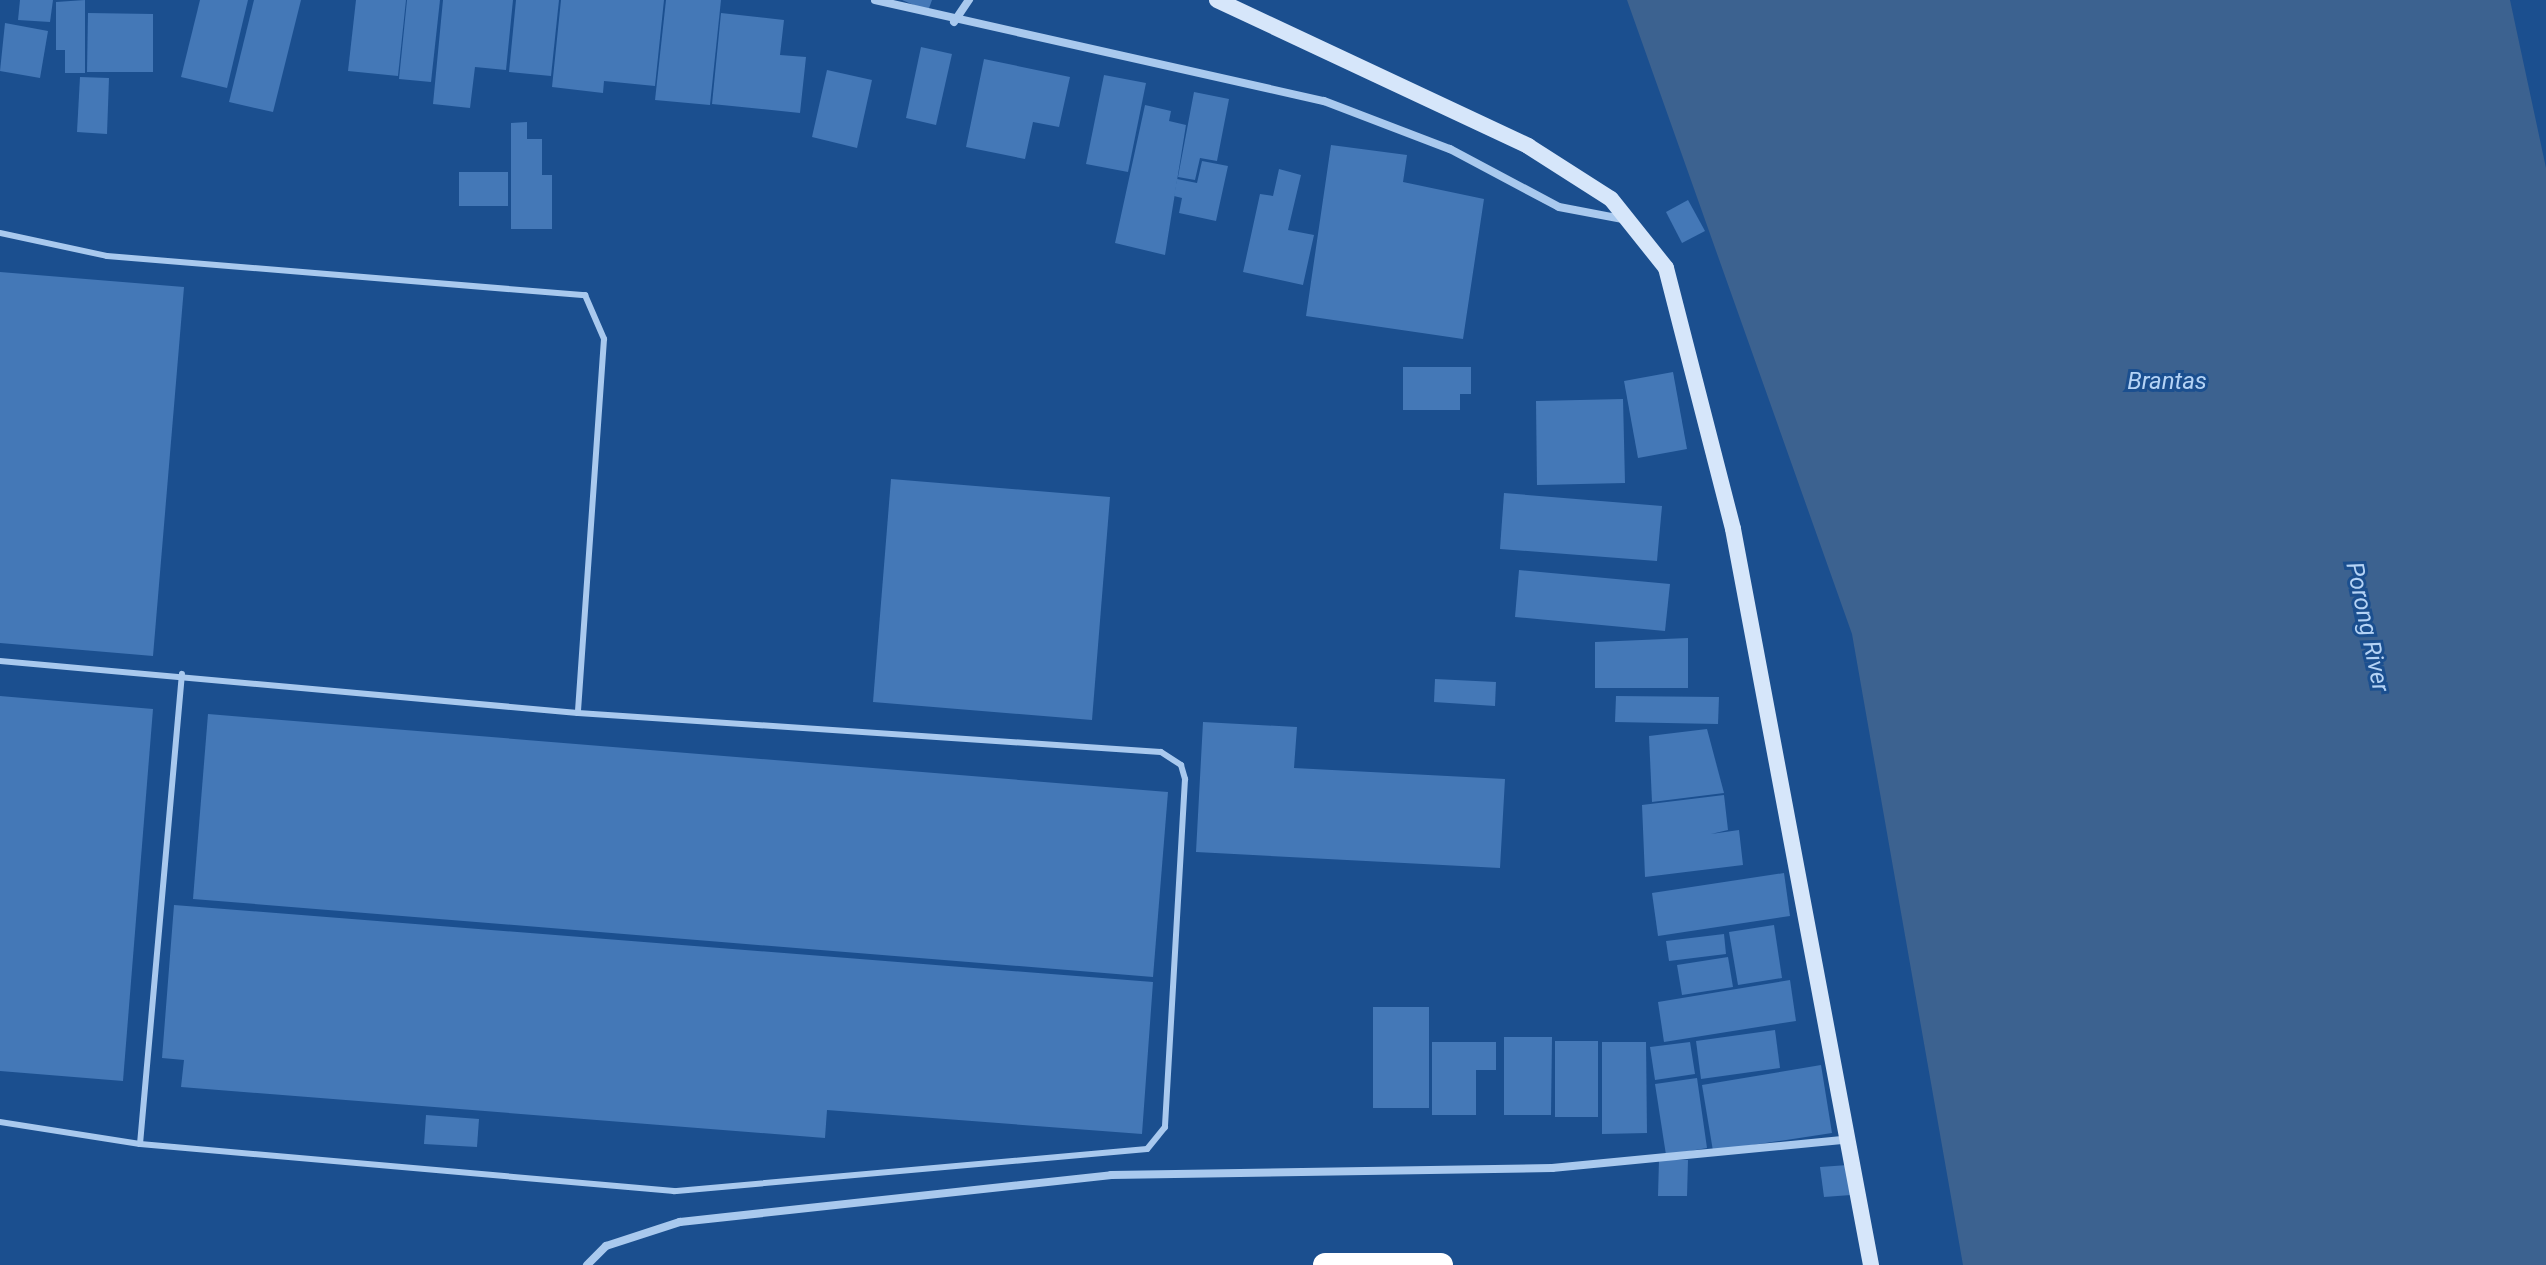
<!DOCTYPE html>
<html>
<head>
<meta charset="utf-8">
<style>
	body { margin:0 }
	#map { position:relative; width:2546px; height:1265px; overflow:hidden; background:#1b4f8f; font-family:Roboto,sans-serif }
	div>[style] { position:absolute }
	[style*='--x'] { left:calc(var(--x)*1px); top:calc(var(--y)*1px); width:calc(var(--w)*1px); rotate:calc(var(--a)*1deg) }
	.water>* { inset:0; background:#3c6290 }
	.building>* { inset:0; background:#4478b7 }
	.lane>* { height:6px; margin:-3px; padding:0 3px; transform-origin:3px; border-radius:3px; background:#a9c9ee }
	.street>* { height:8px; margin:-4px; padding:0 4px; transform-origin:4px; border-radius:4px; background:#a9c9ee }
	.secondary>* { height:16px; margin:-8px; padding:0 8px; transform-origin:8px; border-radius:8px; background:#d6e6fa }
	.highway>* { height:24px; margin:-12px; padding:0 12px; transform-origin:12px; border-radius:12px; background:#fff }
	span { translate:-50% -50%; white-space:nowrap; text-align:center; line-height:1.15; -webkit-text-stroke:6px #1b4f8f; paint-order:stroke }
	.water-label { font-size:24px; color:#b5d3f5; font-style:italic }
</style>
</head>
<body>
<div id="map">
	<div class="water">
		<div style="clip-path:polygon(1627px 0,2510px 0,2546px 168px,2546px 1265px,1963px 1265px,1852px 634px)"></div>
	</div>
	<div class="building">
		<div style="clip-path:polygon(20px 0,53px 0,50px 22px,18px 20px)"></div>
		<div style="clip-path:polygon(85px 0,85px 73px,65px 73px,65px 50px,56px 50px,56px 2px)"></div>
		<div style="clip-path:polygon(200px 0,248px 0,227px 88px,181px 77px)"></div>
		<div style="clip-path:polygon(254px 0,301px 0,273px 112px,229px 102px)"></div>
		<div style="clip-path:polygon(356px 0,406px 0,398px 76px,348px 71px)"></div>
		<div style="clip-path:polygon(407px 0,440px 0,431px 82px,399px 79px)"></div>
		<div style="clip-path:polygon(443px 0,513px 0,506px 70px,475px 67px,470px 108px,433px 104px)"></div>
		<div style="clip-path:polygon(516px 0,559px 0,551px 76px,509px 72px)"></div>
		<div style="clip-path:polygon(561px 0,664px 0,655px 86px,604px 81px,603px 93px,552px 87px)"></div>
		<div style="clip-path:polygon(666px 0,721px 0,710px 105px,655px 100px)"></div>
		<div style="clip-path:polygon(902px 0,932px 0,928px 11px)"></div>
		<div style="clip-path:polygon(88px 13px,153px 14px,153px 72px,87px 72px)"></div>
		<div style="clip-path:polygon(721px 13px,784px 20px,780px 55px,806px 57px,800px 113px,712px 104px)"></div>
		<div style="clip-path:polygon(5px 23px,48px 31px,40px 78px,0 71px)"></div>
		<div style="clip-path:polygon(921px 47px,952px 54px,936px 125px,906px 118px)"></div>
		<div style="clip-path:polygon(984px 59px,1070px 77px,1059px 127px,1033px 122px,1025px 159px,966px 147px)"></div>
		<div style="clip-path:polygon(827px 70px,872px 80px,857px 148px,812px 137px)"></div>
		<div style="clip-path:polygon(1104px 75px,1146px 83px,1128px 172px,1086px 164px)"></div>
		<div style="clip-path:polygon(80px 77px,109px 78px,107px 134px,77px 132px)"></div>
		<div style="clip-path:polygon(1194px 92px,1229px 99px,1217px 161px,1200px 158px,1195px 180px,1178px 177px)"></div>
		<div style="clip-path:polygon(1145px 105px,1171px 111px,1169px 121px,1186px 125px,1165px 255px,1115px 243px)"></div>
		<div style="clip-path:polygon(527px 122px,527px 139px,542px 139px,542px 175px,552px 175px,552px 229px,511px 229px,511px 123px)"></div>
		<div style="clip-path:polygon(1331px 145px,1407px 155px,1403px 182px,1484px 199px,1463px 339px,1306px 316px)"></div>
		<div style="clip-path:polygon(1202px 161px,1228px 166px,1216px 221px,1179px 213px,1182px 198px,1174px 196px,1177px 179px,1197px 183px)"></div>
		<div style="clip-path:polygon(1279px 169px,1301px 175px,1288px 230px,1314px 235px,1303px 285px,1243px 272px,1260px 194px,1273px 196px)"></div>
		<div style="clip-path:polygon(459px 172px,508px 172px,508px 206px,459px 206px)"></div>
		<div style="clip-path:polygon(1688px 200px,1705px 231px,1682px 243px,1666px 212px)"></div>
		<div style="clip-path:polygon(0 272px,184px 287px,153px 656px,0 643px)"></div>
		<div style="clip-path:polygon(1403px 367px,1471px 367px,1471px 394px,1460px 394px,1460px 410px,1403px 410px)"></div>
		<div style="clip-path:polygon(1673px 372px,1687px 449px,1638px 458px,1624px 381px)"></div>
		<div style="clip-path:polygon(1623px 399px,1625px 483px,1537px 485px,1536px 401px)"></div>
		<div style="clip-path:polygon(891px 479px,1110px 497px,1092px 720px,873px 702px)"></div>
		<div style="clip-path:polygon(1504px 493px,1662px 506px,1657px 561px,1500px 549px)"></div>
		<div style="clip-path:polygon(1519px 570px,1670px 584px,1665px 631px,1515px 617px)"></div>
		<div style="clip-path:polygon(1688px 638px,1688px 688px,1595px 688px,1595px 642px)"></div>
		<div style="clip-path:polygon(1435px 679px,1496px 682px,1495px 706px,1434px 702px)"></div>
		<div style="clip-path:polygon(0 696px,153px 709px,123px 1081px,0 1071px)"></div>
		<div style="clip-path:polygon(1616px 696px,1719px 697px,1718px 724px,1615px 722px)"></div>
		<div style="clip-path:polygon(208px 714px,1168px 792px,1153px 977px,193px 899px)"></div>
		<div style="clip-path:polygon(1203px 722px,1297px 727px,1294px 768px,1505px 779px,1500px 868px,1196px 852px)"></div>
		<div style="clip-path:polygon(1707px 729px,1724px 793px,1652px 802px,1649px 736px)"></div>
		<div style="clip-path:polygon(1724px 795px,1728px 830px,1711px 834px,1739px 830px,1743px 865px,1645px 877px,1642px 805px)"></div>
		<div style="clip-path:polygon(1784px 873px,1790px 916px,1658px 936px,1652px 893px)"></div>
		<div style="clip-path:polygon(174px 905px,1153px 982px,1142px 1134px,827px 1110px,825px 1138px,181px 1087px,184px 1060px,162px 1058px)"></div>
		<div style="clip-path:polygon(1774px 925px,1782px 978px,1738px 985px,1729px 932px)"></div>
		<div style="clip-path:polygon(1724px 934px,1726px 954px,1669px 961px,1666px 941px)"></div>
		<div style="clip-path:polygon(1728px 957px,1733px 987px,1682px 995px,1677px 965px)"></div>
		<div style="clip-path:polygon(1790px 980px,1796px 1021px,1664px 1042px,1658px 1002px)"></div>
		<div style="clip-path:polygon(1373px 1007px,1429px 1007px,1429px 1108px,1373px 1108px)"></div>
		<div style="clip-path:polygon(1775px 1030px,1780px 1068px,1701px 1079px,1696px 1041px)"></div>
		<div style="clip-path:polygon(1504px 1037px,1552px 1037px,1551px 1115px,1504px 1115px)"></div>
		<div style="clip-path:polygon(1555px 1041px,1598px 1041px,1598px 1117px,1555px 1117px)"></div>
		<div style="clip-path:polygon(1432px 1042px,1496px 1042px,1496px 1070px,1476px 1070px,1476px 1115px,1432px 1115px)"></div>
		<div style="clip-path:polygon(1602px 1042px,1646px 1042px,1647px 1133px,1602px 1134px)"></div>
		<div style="clip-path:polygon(1690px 1042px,1695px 1074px,1655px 1080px,1650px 1047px)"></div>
		<div style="clip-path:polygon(1821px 1065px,1832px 1133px,1713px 1151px,1702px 1085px)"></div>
		<div style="clip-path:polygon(1697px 1078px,1707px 1148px,1666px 1155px,1655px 1084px)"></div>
		<div style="clip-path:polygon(426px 1115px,479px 1119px,477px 1147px,424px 1144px)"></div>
		<div style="clip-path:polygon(1659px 1160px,1688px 1160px,1687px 1196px,1658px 1196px)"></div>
		<div style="clip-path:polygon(1848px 1165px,1851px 1195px,1824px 1197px,1820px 1167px)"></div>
	</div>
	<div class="lane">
		<div style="--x:0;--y:233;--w:109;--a:12.1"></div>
		<div style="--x:107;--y:256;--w:480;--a:4.7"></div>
		<div style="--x:585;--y:295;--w:48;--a:66.6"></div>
		<div style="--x:604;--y:339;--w:375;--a:94"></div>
		<div style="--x:0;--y:661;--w:580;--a:5.14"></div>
		<div style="--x:578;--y:713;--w:584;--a:3.83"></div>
		<div style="--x:1161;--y:752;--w:24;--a:33"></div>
		<div style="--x:1181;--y:765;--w:15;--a:74"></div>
		<div style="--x:1185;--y:779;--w:349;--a:93.3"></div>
		<div style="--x:1165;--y:1127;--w:28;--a:129"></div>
		<div style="--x:1147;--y:1149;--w:475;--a:174.9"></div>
		<div style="--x:674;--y:1191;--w:536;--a:-174.97"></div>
		<div style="--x:140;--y:1144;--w:142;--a:-171.1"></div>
		<div style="--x:140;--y:1144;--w:472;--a:-84.9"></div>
	</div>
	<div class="street">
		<div style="--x:875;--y:0;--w:460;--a:12.7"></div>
		<div style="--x:1324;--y:101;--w:135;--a:20.9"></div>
		<div style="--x:1450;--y:149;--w:123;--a:28"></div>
		<div style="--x:1559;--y:207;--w:69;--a:10.8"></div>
		<div style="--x:954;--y:22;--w:27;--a:-56"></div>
		<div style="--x:587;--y:1265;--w:27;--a:-45"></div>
		<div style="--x:606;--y:1246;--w:78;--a:-18"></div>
		<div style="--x:680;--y:1222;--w:434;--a:-6.2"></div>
		<div style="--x:1111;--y:1175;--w:441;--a:-0.9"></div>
		<div style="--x:1552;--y:1168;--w:294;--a:-5.5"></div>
	</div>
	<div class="secondary">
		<div style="--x:1217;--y:0;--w:344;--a:25.1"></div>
		<div style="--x:1528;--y:146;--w:98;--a:32.6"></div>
		<div style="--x:1611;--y:199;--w:88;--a:51.4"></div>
		<div style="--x:1666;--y:268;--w:269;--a:75.6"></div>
		<div style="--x:1733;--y:529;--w:749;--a:79.38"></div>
	</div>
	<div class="highway">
		<div style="--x:1325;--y:1265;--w:116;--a:0"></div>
	</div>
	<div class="water-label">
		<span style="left:2167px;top:382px">Brantas</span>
		<span style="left:2367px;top:627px;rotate:78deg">Porong River</span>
	</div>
</div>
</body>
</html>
